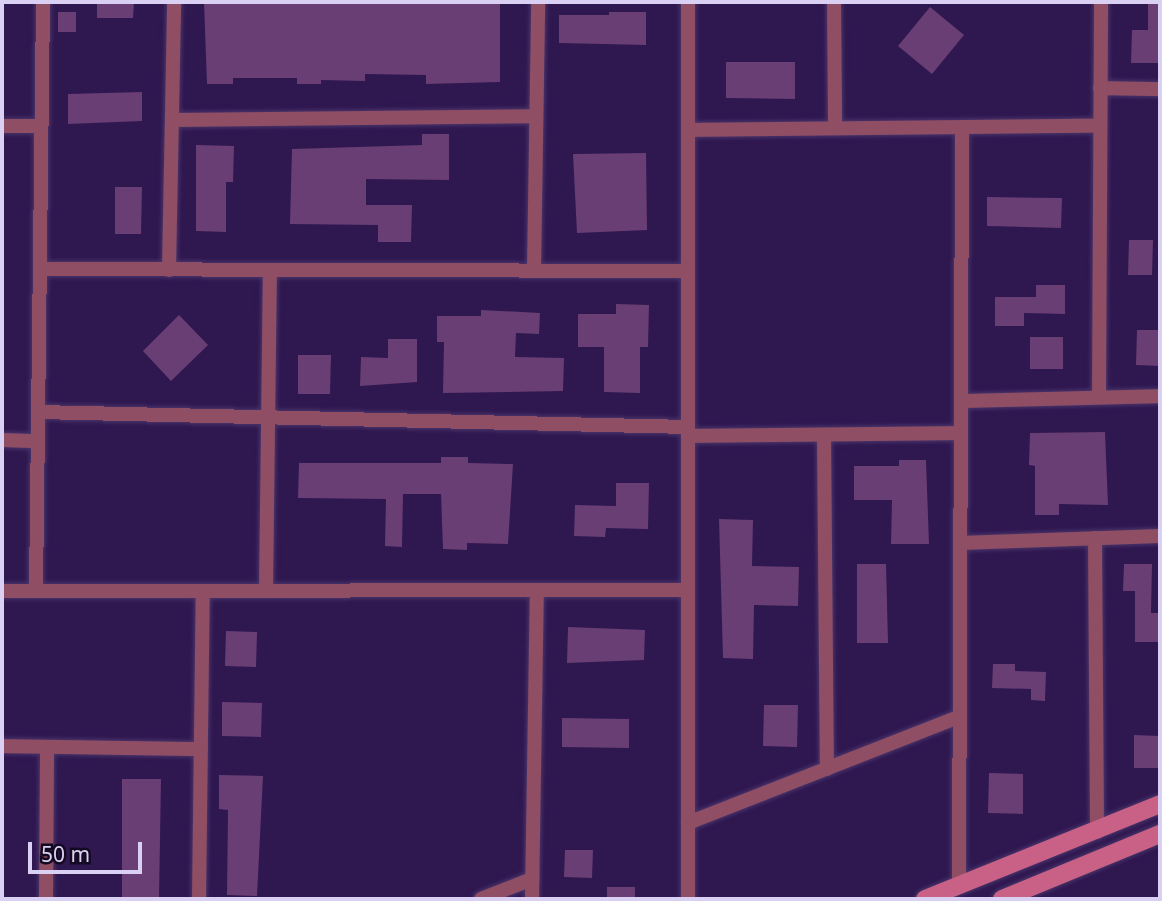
<!DOCTYPE html>
<html>
<head>
<meta charset="utf-8">
<style>
	body { margin:0 }
	#map { position:relative; width:1162px; height:901px; overflow:hidden; background:#2f1750; font-family:"Noto Sans",sans-serif }
	div>[style] { position:absolute }
	[style*='--x'] { left:calc(var(--x)*1px); top:calc(var(--y)*1px); width:calc(var(--w)*1px); rotate:calc(var(--a)*1deg) }
	.building>* { inset:0; background:#693e74 }
	.roads { filter:drop-shadow(0 0 2px #4a356a) drop-shadow(0 0 2px #4a356a) }
	.street>* { height:14px; margin:-7px; padding:0 7px; transform-origin:7px; border-radius:7px; background:#8f4e64 }
	.secondary>* { height:18px; margin:-9px; padding:0 9px; transform-origin:9px; border-radius:9px; background:#c96186 }
	span { translate:-50% -50%; white-space:nowrap; text-align:center; line-height:1.15; -webkit-text-stroke:5px #130a22; paint-order:stroke }
	.frame { position:absolute; inset:0; border:4px solid #dad0f3; pointer-events:none }
	.scale { position:absolute; left:28px; top:842px; width:114px; height:32px; box-sizing:border-box; border:4px solid #dad0f3; border-top:0; padding-left:9px; font-size:21px; line-height:24px; white-space:nowrap; color:#dad0f3; -webkit-text-stroke:5px #130a22; paint-order:stroke }
</style>
</head>
<body>
<div id="map">
	<div class="building">
		<div style="clip-path:polygon(97px 2px,134px 2px,133px 18px,97px 18px)"></div>
		<div style="clip-path:polygon(204px 2px,500px 2px,500px 82px,426px 84px,426px 75px,365px 74px,365px 81px,321px 80px,321px 84px,297px 84px,297px 78px,233px 78px,233px 84px,207px 84px)"></div>
		<div style="clip-path:polygon(1148px 2px,1160px 2px,1160px 63px,1131px 63px,1132px 30px,1148px 30px)"></div>
		<div style="clip-path:polygon(930px 7px,964px 35px,932px 74px,898px 46px)"></div>
		<div style="clip-path:polygon(58px 12px,76px 12px,76px 32px,58px 32px)"></div>
		<div style="clip-path:polygon(609px 12px,646px 12px,646px 45px,559px 43px,559px 15px,609px 15px)"></div>
		<div style="clip-path:polygon(726px 62px,795px 62px,795px 99px,726px 98px)"></div>
		<div style="clip-path:polygon(142px 92px,142px 121px,68px 124px,68px 94px)"></div>
		<div style="clip-path:polygon(422px 134px,449px 134px,449px 180px,366px 179px,366px 205px,412px 205px,411px 242px,378px 242px,378px 225px,290px 224px,292px 149px,422px 145px)"></div>
		<div style="clip-path:polygon(196px 145px,234px 146px,233px 182px,226px 182px,226px 232px,196px 231px)"></div>
		<div style="clip-path:polygon(646px 153px,647px 230px,577px 233px,573px 154px)"></div>
		<div style="clip-path:polygon(115px 187px,142px 187px,141px 234px,115px 234px)"></div>
		<div style="clip-path:polygon(987px 197px,1062px 198px,1061px 228px,987px 226px)"></div>
		<div style="clip-path:polygon(1129px 240px,1153px 240px,1152px 275px,1128px 275px)"></div>
		<div style="clip-path:polygon(1036px 285px,1065px 285px,1065px 314px,1024px 313px,1024px 326px,995px 326px,995px 297px,1036px 297px)"></div>
		<div style="clip-path:polygon(616px 304px,649px 305px,648px 347px,640px 347px,640px 393px,604px 392px,604px 347px,578px 347px,578px 314px,616px 314px)"></div>
		<div style="clip-path:polygon(481px 310px,540px 313px,539px 334px,516px 333px,515px 357px,564px 358px,563px 391px,443px 393px,444px 342px,437px 342px,437px 316px,481px 316px)"></div>
		<div style="clip-path:polygon(179px 315px,208px 345px,171px 381px,143px 351px)"></div>
		<div style="clip-path:polygon(1137px 330px,1160px 330px,1160px 366px,1136px 365px)"></div>
		<div style="clip-path:polygon(1030px 337px,1063px 337px,1063px 369px,1030px 369px)"></div>
		<div style="clip-path:polygon(388px 339px,417px 339px,417px 382px,360px 386px,361px 357px,388px 358px)"></div>
		<div style="clip-path:polygon(298px 355px,331px 355px,330px 394px,298px 394px)"></div>
		<div style="clip-path:polygon(1105px 432px,1108px 505px,1059px 504px,1059px 515px,1035px 515px,1035px 466px,1029px 465px,1030px 433px)"></div>
		<div style="clip-path:polygon(441px 457px,468px 457px,468px 463px,513px 464px,508px 544px,467px 543px,467px 550px,443px 549px,441px 494px,403px 494px,402px 547px,385px 546px,386px 499px,298px 498px,299px 463px,441px 463px)"></div>
		<div style="clip-path:polygon(899px 460px,926px 460px,929px 544px,891px 544px,892px 500px,854px 500px,854px 466px,899px 466px)"></div>
		<div style="clip-path:polygon(616px 483px,649px 483px,648px 529px,606px 528px,605px 537px,574px 536px,575px 505px,616px 506px)"></div>
		<div style="clip-path:polygon(719px 519px,753px 520px,752px 566px,799px 567px,798px 606px,754px 605px,753px 659px,723px 658px)"></div>
		<div style="clip-path:polygon(857px 564px,886px 564px,888px 643px,857px 643px)"></div>
		<div style="clip-path:polygon(1124px 564px,1152px 564px,1151px 613px,1160px 613px,1160px 642px,1135px 642px,1135px 591px,1123px 591px)"></div>
		<div style="clip-path:polygon(568px 627px,645px 630px,644px 660px,567px 663px)"></div>
		<div style="clip-path:polygon(226px 631px,257px 632px,256px 667px,225px 666px)"></div>
		<div style="clip-path:polygon(993px 664px,1015px 664px,1015px 671px,1046px 672px,1045px 701px,1031px 700px,1031px 689px,992px 688px)"></div>
		<div style="clip-path:polygon(222px 702px,262px 703px,261px 737px,222px 736px)"></div>
		<div style="clip-path:polygon(764px 705px,798px 705px,797px 747px,763px 746px)"></div>
		<div style="clip-path:polygon(562px 718px,629px 719px,629px 748px,562px 747px)"></div>
		<div style="clip-path:polygon(1134px 735px,1160px 736px,1160px 768px,1134px 768px)"></div>
		<div style="clip-path:polygon(989px 773px,1023px 774px,1023px 814px,988px 813px)"></div>
		<div style="clip-path:polygon(219px 775px,263px 776px,257px 896px,227px 895px,228px 810px,219px 809px)"></div>
		<div style="clip-path:polygon(122px 779px,161px 779px,159px 899px,122px 899px)"></div>
		<div style="clip-path:polygon(565px 850px,593px 850px,592px 878px,564px 877px)"></div>
		<div style="clip-path:polygon(607px 887px,635px 887px,635px 899px,607px 899px)"></div>
	</div>
	<div class="roads">
		<div class="street">
			<div style="--x:688;--y:2;--w:897;--a:90"></div>
			<div style="--x:834;--y:2;--w:126;--a:89.5"></div>
			<div style="--x:1100;--y:88;--w:60;--a:1"></div>
			<div style="--x:172;--y:120;--w:364;--a:-0.6"></div>
			<div style="--x:2;--y:126;--w:39;--a:0"></div>
			<div style="--x:688;--y:130;--w:412;--a:-0.6"></div>
			<div style="--x:40;--y:269;--w:648;--a:0.18"></div>
			<div style="--x:169;--y:270;--w:268;--a:-88.9"></div>
			<div style="--x:534;--y:270;--w:268;--a:-89.1"></div>
			<div style="--x:1099;--y:397;--w:395;--a:-89.7"></div>
			<div style="--x:961;--y:401;--w:199;--a:-1.4"></div>
			<div style="--x:38;--y:412;--w:650;--a:1.32"></div>
			<div style="--x:824;--y:435;--w:334;--a:89.5"></div>
			<div style="--x:688;--y:436;--w:273;--a:-0.6"></div>
			<div style="--x:2;--y:440;--w:36;--a:2"></div>
			<div style="--x:1095;--y:538;--w:294;--a:89.6"></div>
			<div style="--x:960;--y:543;--w:200;--a:-2"></div>
			<div style="--x:2;--y:591;--w:686;--a:-0.08"></div>
			<div style="--x:36;--y:591;--w:589;--a:-89.32"></div>
			<div style="--x:266;--y:591;--w:321;--a:-89.3"></div>
			<div style="--x:2;--y:746;--w:199;--a:0.9"></div>
			<div style="--x:688;--y:823;--w:291;--a:-21.4"></div>
			<div style="--x:959;--y:886;--w:759;--a:-89.77"></div>
			<div style="--x:46;--y:899;--w:152;--a:-89.6"></div>
			<div style="--x:199;--y:899;--w:308;--a:-89.3"></div>
			<div style="--x:481;--y:899;--w:55;--a:-21.4"></div>
			<div style="--x:532;--y:899;--w:309;--a:-89.1"></div>
		</div>
		<div class="secondary">
			<div style="--x:925;--y:899;--w:253;--a:-22"></div>
			<div style="--x:1002;--y:899;--w:171;--a:-22.4"></div>
		</div>
	</div>
	<div class="frame"></div>
	<div class="scale">50 m</div>
</div>
</body>
</html>
